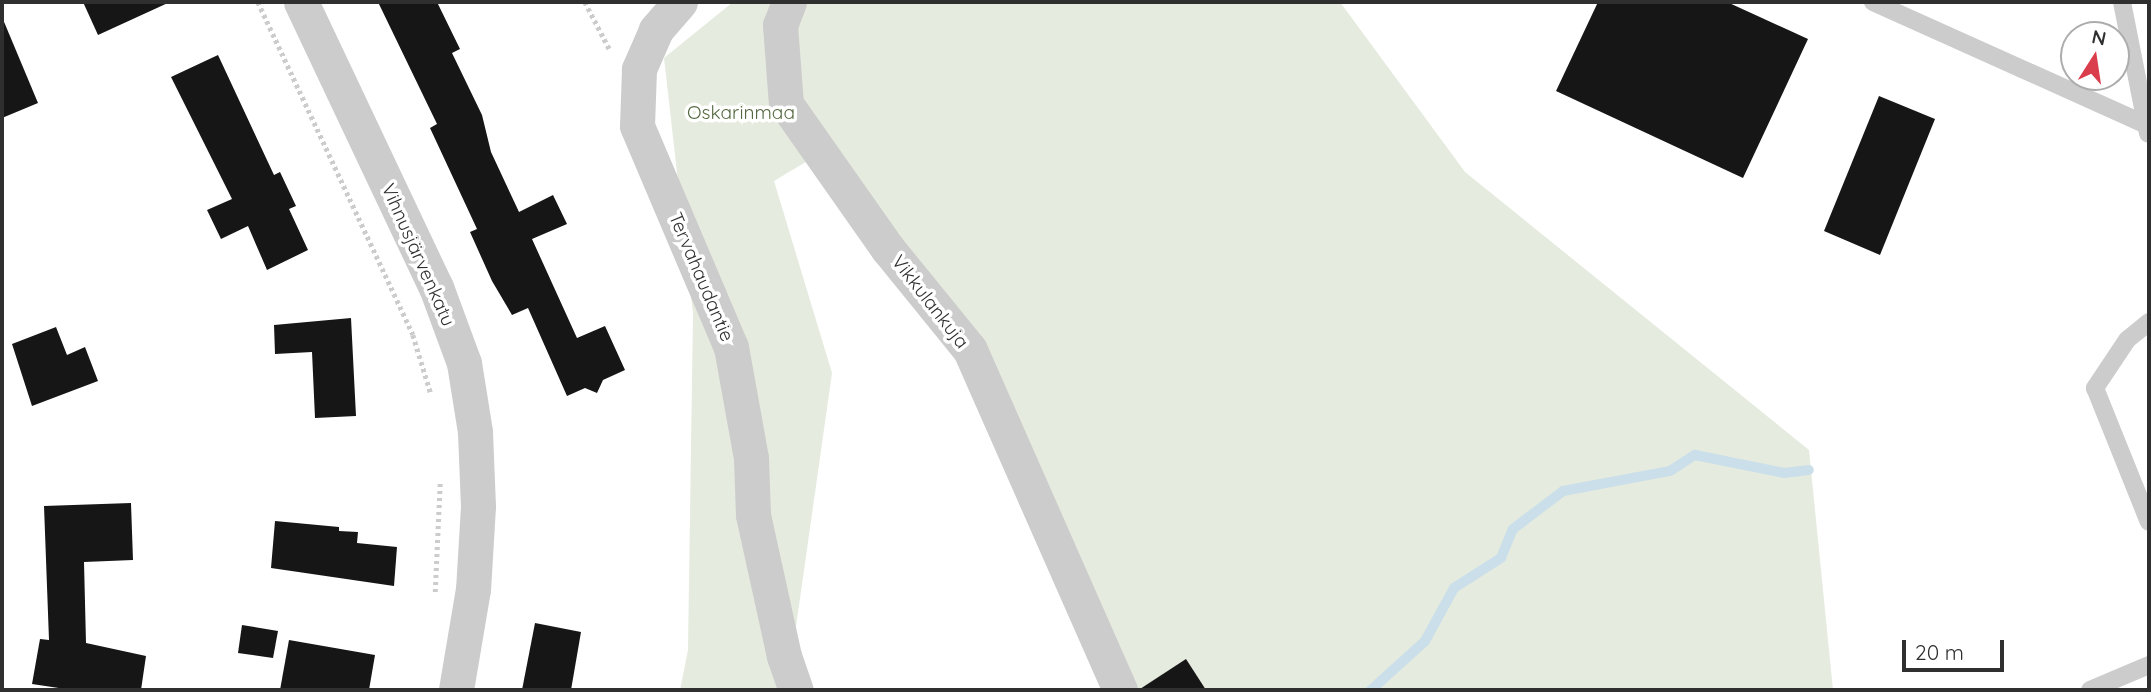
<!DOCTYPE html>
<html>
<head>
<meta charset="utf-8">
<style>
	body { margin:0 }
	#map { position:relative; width:2151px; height:692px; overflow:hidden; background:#fff; font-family:Quicksand,sans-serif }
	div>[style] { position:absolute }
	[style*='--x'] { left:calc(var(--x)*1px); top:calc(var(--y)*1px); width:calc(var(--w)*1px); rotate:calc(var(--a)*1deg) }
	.green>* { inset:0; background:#e5ebde }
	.stream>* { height:10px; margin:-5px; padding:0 5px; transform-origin:5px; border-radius:5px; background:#cbdfea }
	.building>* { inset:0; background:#161616 }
	.path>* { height:4.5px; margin-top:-2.25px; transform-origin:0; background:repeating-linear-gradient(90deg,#ccc 0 3.5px,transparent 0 7px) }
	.service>* { height:18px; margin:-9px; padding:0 9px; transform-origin:9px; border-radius:9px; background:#ccc }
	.minor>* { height:35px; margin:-17.5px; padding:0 17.5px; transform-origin:17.5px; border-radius:17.5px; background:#ccc }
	span { translate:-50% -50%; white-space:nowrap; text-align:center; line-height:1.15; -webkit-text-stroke:7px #fff; paint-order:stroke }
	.park-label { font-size:19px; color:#53683f }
	.street-label { font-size:19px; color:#2f2f2f }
	.frame { position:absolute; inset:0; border:4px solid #2f2f2f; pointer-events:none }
	.north { position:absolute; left:2060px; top:21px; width:70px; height:70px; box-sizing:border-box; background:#fff; border:2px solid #acacac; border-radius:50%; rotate:12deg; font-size:19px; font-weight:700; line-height:28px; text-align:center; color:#2f2f2f }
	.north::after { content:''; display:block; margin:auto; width:24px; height:32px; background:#da3d4c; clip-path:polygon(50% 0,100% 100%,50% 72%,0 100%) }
	.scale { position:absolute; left:1902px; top:640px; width:102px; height:32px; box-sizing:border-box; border:4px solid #2f2f2f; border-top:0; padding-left:9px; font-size:21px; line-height:24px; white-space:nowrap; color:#2f2f2f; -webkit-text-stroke:5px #fff; paint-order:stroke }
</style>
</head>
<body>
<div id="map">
	<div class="green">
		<div style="clip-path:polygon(733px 2px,1340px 2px,1465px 172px,1809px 450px,1833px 690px,1134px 690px,976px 345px,824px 151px,774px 181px,832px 373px,787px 690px,680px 690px,688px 650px,693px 313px,664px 58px)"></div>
	</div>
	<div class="stream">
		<div style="--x:1371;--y:690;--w:73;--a:-42.2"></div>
		<div style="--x:1425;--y:641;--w:60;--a:-61.3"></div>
		<div style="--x:1454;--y:588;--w:56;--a:-32.6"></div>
		<div style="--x:1501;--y:558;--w:31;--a:-68"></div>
		<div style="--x:1513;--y:529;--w:63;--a:-37.2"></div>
		<div style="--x:1563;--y:491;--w:109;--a:-10.6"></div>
		<div style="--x:1670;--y:471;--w:30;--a:-33"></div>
		<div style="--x:1695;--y:455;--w:91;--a:11.4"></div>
		<div style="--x:1784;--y:473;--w:25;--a:-7"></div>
	</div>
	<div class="building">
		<div style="clip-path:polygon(83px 2px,170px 2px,98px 35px)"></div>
		<div style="clip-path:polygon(378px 2px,437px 2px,460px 49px,452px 53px,482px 115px,491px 152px,519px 212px,553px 195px,567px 224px,532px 239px,577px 338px,605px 326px,625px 370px,603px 380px,597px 393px,585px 388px,567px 396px,528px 308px,512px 315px,492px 281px,470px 232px,477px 229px,430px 128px,437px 124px)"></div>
		<div style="clip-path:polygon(1598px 2px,1727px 2px,1808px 39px,1743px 178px,1556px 91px)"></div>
		<div style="clip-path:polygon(2px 17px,38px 103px,2px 118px)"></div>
		<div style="clip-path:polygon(218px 55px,274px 175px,280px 172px,296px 206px,289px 209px,308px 250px,267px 270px,248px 226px,221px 239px,207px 210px,232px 199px,171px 77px)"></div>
		<div style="clip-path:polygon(1879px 96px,1935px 119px,1880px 255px,1824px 231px)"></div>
		<div style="clip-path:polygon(351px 318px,356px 416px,315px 418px,312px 352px,275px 354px,274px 325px)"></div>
		<div style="clip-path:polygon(56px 327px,67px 355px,85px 347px,98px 381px,32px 406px,12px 344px)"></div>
		<div style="clip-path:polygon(131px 503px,133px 560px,84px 562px,86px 643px,146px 656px,141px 690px,72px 690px,32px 684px,40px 639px,49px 640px,44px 506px)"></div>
		<div style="clip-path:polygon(275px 521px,339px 527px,339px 531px,358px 532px,357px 543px,397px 547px,394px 586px,271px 568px)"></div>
		<div style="clip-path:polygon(535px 623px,581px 632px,571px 690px,522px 690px)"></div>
		<div style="clip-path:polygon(242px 625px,278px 631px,273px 658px,238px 653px)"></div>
		<div style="clip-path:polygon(289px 640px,375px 655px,369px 690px,280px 690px)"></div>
		<div style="clip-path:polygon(1186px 659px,1206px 690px,1140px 690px,1140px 689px)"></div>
	</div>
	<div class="path">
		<div style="--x:258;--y:2;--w:367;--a:65"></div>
		<div style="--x:413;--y:335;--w:62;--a:73"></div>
		<div style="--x:585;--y:2;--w:54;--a:62.5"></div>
		<div style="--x:435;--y:592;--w:110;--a:-87.4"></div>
	</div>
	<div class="service">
		<div style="--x:1873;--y:2;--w:303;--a:24.2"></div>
		<div style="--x:2122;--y:2;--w:134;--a:78.8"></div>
		<div style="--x:2149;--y:322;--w:28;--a:141"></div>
		<div style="--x:2127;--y:340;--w:58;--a:123.7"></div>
		<div style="--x:2095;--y:388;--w:144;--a:68.1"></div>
		<div style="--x:2090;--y:690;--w:64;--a:-23"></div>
	</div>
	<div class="minor">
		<div style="--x:301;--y:2;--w:315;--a:64.7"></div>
		<div style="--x:436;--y:287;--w:81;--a:69.8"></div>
		<div style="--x:464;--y:363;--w:70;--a:80.9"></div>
		<div style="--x:475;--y:432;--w:74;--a:87.7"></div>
		<div style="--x:478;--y:506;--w:83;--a:93.4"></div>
		<div style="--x:473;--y:589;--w:102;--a:99.6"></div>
		<div style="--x:680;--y:2;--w:37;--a:131"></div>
		<div style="--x:656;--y:30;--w:43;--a:113.6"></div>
		<div style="--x:639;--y:69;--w:57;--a:92"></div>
		<div style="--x:637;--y:126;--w:240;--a:67"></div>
		<div style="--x:731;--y:347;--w:113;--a:79.8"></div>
		<div style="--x:751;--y:458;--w:57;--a:88"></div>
		<div style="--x:753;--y:515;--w:144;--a:77.6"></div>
		<div style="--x:784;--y:656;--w:36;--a:71"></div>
		<div style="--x:789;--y:2;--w:25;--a:111"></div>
		<div style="--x:780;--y:25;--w:79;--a:85.7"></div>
		<div style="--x:786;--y:104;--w:177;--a:54.9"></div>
		<div style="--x:888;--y:249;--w:130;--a:50.9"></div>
		<div style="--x:970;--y:350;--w:372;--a:66.2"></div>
	</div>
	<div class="park-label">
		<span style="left:741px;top:113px">Oskarinmaa</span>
	</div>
	<div class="street-label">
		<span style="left:418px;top:255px;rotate:66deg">Vihnusjärvenkatu</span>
		<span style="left:701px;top:277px;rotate:67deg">Tervahaudantie</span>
		<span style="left:930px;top:302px;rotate:52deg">Vikkulankuja</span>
	</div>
	<div class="frame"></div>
	<div class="north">N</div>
	<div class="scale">20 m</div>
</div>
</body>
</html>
